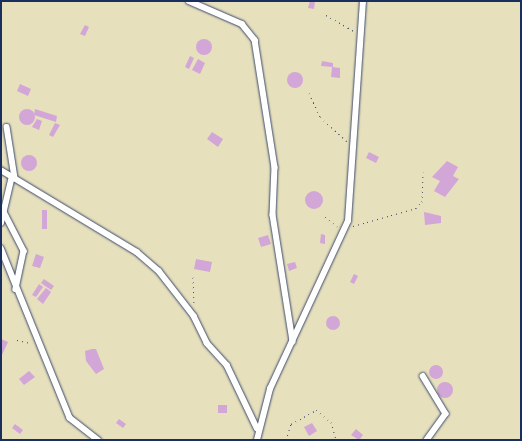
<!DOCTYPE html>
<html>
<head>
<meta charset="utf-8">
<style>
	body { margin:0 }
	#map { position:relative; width:522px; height:441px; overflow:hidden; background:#e7e0bd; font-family:Pangolin,sans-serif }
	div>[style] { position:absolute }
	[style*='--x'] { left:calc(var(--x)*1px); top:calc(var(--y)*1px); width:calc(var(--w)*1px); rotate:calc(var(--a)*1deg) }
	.building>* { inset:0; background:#d2a6d6 }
	.round { border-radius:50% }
	.path>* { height:1px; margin-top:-0.5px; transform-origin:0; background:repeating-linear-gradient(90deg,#3a4a6c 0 1px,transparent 0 5px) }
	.roads { filter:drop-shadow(0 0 1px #3a4a6c) drop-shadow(0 0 1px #3a4a6c) }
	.minor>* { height:5.5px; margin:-2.75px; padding:0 2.75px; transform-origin:2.75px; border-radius:2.75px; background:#fff }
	span { translate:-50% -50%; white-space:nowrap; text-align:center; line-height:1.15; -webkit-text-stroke:5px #f6f6f2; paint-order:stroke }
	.frame { position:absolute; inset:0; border:2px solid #1b2f5e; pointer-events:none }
</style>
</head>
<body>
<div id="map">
	<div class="building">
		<div style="clip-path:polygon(310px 1px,315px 1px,314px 9px,308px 8px)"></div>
		<div style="clip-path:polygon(85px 25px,89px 27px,85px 36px,80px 34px)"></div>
		<div class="round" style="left:196px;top:39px;width:16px;height:16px"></div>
		<div style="clip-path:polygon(190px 56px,194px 58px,189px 69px,185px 67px)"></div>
		<div style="clip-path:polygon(198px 59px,205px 63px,200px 74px,192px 70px)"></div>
		<div style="clip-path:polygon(322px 61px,333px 63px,333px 67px,321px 66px)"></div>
		<div style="clip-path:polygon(332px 67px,340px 68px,340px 78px,331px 77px)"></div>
		<div class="round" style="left:287px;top:72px;width:16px;height:16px"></div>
		<div style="clip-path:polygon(20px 84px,31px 89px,28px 96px,17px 91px)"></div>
		<div style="clip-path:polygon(35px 109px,57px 116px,56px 122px,34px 115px)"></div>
		<div class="round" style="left:19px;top:109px;width:16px;height:16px"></div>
		<div style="clip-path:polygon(37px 119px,42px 121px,39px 130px,32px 127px)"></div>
		<div style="clip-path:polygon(55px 123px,60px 125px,53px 137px,49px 135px)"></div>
		<div style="clip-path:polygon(212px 132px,223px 139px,218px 147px,207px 139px)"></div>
		<div style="clip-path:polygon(369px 152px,379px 157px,376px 163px,366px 158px)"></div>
		<div class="round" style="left:21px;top:155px;width:16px;height:16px"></div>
		<div style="clip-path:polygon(447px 161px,458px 167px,453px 176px,459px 179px,445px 197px,434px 191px,440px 181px,432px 177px)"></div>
		<div class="round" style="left:305px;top:191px;width:18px;height:18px"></div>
		<div style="clip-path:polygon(42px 210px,47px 210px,47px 229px,42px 229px)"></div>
		<div style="clip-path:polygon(424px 212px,441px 216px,441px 223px,425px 225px)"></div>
		<div style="clip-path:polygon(321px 234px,325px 235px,325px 244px,320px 243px)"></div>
		<div style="clip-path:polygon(268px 235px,271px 244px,261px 247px,258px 238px)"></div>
		<div style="clip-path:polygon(36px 254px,44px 257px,40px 268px,32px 266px)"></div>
		<div style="clip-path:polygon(196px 259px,212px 262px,210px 272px,194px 269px)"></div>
		<div style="clip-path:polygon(295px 262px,297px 268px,289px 271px,287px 264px)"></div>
		<div style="clip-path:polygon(354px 274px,358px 276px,354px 284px,350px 282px)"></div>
		<div style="clip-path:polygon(44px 279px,54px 286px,51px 290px,41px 283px)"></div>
		<div style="clip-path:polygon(39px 284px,43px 287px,36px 297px,32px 295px)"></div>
		<div style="clip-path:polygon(46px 288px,51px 292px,43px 304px,37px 299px)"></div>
		<div class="round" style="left:326px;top:316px;width:14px;height:14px"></div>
		<div style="clip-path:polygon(1px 339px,8px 342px,1px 357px)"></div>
		<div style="clip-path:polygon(92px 349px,96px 349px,104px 369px,96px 374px,86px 361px,85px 351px)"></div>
		<div class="round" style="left:429px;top:365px;width:14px;height:14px"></div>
		<div style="clip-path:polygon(29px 371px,35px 377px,24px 385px,19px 379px)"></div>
		<div class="round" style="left:437px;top:382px;width:16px;height:16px"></div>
		<div style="clip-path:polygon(218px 405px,227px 405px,227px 413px,218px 413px)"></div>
		<div style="clip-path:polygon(119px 419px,126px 424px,123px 428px,116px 423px)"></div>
		<div style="clip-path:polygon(312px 423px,317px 431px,309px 436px,304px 427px)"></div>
		<div style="clip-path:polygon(15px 424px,23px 430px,20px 434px,12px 428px)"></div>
		<div style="clip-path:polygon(356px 429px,363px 435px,359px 440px,351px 435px)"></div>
	</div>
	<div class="path">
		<div style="--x:326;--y:15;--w:32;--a:30"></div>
		<div style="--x:309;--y:93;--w:26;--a:65"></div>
		<div style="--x:320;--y:117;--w:36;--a:42"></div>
		<div style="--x:325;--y:217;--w:16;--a:38"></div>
		<div style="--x:353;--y:226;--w:66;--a:-15.9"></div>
		<div style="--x:416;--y:208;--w:8;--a:-45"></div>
		<div style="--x:422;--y:202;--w:30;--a:-88"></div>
		<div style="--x:193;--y:277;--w:28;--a:88"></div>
		<div style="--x:17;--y:340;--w:14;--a:12"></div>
		<div style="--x:286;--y:440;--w:17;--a:-73"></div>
		<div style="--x:291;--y:424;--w:29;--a:-29"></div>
		<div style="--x:316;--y:410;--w:19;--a:39"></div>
		<div style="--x:331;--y:422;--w:19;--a:74"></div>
	</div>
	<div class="roads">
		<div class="minor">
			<div style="--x:189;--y:1;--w:58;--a:23.5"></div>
			<div style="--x:242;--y:24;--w:21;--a:51"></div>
			<div style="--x:255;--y:40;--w:129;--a:81.1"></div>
			<div style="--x:275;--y:167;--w:48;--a:92.4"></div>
			<div style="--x:273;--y:215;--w:128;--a:81"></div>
			<div style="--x:7;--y:127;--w:52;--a:81.1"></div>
			<div style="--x:1;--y:170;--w:159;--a:31.1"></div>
			<div style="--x:137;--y:252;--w:29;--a:41"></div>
			<div style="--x:159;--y:271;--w:57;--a:52.1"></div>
			<div style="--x:194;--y:316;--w:30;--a:64"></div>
			<div style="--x:207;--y:343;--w:30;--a:48"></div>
			<div style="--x:227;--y:365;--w:70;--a:64.5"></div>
			<div style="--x:4;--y:212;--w:44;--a:62.9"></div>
			<div style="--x:24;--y:251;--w:39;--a:102"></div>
			<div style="--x:1;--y:223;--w:48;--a:-76.8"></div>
			<div style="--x:1;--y:248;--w:183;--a:67.9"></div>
			<div style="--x:70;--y:418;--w:36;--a:38"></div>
			<div style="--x:423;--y:376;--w:44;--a:58.8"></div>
			<div style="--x:446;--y:414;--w:32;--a:126"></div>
			<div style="--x:257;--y:440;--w:53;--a:-75.7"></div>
			<div style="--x:270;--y:389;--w:185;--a:-65.1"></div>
			<div style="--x:348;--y:221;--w:221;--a:-86.1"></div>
		</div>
	</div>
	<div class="frame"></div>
</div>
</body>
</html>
